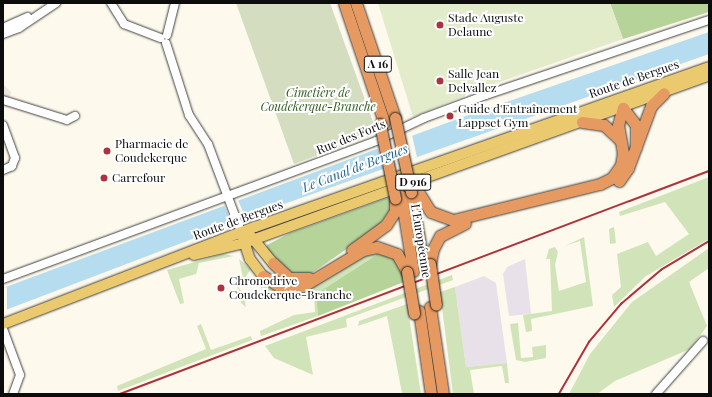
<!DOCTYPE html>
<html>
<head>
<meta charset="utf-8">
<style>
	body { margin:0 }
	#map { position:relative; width:712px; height:397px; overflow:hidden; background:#fdf9ec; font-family:"Playfair Display",serif }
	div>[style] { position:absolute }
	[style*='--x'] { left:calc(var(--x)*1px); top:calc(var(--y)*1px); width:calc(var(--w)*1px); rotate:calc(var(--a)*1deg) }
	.industrial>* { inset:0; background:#e9e1ea }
	.green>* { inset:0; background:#d1e4b9 }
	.forest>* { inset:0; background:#b6d39a }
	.cemetery>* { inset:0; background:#d4ddc0 }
	.pitch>* { inset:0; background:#e2ecca }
	.plaza>* { inset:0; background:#ece7dd }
	.water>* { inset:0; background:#b6dcf0 }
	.pier>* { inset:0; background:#fdf9ec }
	.roads { filter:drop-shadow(0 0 1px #3f3f3f) drop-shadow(0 0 1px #3f3f3f) }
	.minor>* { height:8px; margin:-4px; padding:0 4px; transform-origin:4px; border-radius:4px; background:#fff }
	.major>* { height:10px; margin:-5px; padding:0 5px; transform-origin:5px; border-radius:5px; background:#ebc96e }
	.highway>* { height:11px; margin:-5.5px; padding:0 5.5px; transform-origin:5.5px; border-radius:5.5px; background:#e69a61 }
	.rail>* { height:1.5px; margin:-0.75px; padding:0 0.75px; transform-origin:0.75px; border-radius:0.75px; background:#ae313b }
	.bridges { filter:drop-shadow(0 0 1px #1d1d1d) drop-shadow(0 0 1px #1d1d1d) }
	.highway-bridge>* { height:11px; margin:-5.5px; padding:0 5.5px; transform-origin:5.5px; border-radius:5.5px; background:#e69a61 }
	.dots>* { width:11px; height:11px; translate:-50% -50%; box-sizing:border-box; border:2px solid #fff; border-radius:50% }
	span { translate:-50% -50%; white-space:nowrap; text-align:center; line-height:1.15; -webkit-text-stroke:4px #fff; paint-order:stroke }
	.shield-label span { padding:1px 3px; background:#fff; border:1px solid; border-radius:3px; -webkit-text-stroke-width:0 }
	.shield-label { font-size:11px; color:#0c0c0c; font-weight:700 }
	.poi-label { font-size:12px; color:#0c0c0c }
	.left { translate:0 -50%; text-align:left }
	.street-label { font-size:12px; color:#0c0c0c }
	.park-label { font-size:12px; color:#315d23; font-style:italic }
	.water-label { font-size:13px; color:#216491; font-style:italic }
	.frame { position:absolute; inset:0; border:4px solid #0c0c0c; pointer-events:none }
</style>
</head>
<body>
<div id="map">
	<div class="industrial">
		<div style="clip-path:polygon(525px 259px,531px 314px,509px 316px,503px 274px,507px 267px)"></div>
		<div style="clip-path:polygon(484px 276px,496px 283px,507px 363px,466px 367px,455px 287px)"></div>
	</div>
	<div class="green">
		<div style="clip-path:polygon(709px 177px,709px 239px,646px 276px,614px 307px,612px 295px,621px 287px,617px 254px,648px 242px,656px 256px,689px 234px,665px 202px,620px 216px,619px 212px)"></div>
		<div style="clip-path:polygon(614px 227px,616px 243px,610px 244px,609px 229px)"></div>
		<div style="clip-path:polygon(584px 237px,593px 306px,531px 319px,532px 331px,526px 332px,523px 315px,552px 311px,550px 259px,546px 259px,549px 249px,555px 247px,558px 252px,555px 265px,559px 291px,586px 282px,580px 241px,565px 246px)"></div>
		<div style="clip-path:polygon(709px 248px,709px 268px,689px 282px,707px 326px,690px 349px,615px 381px,597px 394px,569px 394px,590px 354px,632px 302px)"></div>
		<div style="clip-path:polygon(381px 252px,316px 294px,318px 316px,261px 336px,260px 331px,294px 315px,315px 312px,314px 297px,285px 300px,262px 290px,258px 281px,278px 290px,297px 292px,316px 285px,364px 253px)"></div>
		<div style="clip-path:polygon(223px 254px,234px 256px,199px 263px,196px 274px,179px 279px,184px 303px,180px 304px,167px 270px)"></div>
		<div style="clip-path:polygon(239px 259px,251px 269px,244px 279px,243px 278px)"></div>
		<div style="clip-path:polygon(452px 275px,453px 280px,346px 319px,347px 327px,306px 337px,313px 375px,274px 358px,265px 346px)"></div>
		<div style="clip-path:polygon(237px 286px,244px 294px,246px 307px,241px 303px)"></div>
		<div style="clip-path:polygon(455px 287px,466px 367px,507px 363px,509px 383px,505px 383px,502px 366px,470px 370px,474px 394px,453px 394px,440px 292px)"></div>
		<div style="clip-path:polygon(407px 304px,421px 394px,402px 393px,387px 316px,358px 326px,359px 321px)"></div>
		<div style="clip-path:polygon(518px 323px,521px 358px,533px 357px,532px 347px,546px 345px,546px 358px,525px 362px,516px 360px,510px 324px)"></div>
		<div style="clip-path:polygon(201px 324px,211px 350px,251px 336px,252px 340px,118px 391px,117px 386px,206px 349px,197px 326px)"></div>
	</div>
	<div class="forest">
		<div style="clip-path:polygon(610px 3px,709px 3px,709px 12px,623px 39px)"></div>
		<div style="clip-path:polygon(390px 197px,392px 207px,377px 228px,309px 275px,291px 274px,267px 249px,267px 245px,290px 233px)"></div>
		<div style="clip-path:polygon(381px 252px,391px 255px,402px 267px,404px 282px,318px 316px,316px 294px)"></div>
	</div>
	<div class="cemetery">
		<div style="clip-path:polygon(236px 3px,330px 3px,377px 133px,294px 164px)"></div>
	</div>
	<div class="pitch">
		<div style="clip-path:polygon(378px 3px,610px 3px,623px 39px,491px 85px,413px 117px)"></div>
	</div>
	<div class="plaza">
		<div style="clip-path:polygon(3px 84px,11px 92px,10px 96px,3px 97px)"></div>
	</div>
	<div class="water">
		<div style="clip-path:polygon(709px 32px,709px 54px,284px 204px,3px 311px,3px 288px,460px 118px)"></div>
	</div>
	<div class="pier">
		<div style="clip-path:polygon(412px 135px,417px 157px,383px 169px,378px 148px)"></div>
		<div style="clip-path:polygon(238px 200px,246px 219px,232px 224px,224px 205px)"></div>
		<div style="clip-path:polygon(7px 287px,7px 310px,3px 311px,3px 288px)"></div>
	</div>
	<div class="roads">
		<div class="minor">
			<div style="--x:111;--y:3;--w:25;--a:58"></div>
			<div style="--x:124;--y:24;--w:39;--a:21"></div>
			<div style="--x:3;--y:28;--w:27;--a:-24"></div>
			<div style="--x:3;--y:34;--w:17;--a:-21"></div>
			<div style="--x:19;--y:28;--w:45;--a:-34"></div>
			<div style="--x:167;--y:35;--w:33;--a:-76"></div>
			<div style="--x:166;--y:43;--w:76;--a:72.3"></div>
			<div style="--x:189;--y:115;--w:35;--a:57"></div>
			<div style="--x:208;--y:144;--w:94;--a:69.4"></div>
			<div style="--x:3;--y:100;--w:67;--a:17.4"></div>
			<div style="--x:67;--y:120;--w:9;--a:-27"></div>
			<div style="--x:3;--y:125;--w:35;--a:70"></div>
			<div style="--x:15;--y:158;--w:9;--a:111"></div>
			<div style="--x:12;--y:166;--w:10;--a:156"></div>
			<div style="--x:3;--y:279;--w:398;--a:-20.3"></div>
			<div style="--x:376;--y:141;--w:53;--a:-25.6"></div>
			<div style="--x:424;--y:118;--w:66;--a:-20.4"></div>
			<div style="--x:486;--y:95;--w:235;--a:-18.6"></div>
			<div style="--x:3;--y:329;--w:49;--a:69.7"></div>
			<div style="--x:20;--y:375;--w:20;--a:110"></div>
			<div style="--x:656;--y:394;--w:71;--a:-48.4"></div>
		</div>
		<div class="major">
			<div style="--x:250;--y:235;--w:36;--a:51"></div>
			<div style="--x:243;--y:238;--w:22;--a:72"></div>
			<div style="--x:250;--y:259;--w:21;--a:53"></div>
			<div style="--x:194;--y:255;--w:51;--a:-13.5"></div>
			<div style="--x:244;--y:243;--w:494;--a:-19.8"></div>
			<div style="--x:3;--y:324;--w:270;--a:-21.1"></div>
			<div style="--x:255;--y:227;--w:481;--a:-19.4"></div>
		</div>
		<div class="highway">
			<div style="--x:344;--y:3;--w:126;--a:71.4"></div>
			<div style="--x:356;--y:3;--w:121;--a:71.3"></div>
			<div style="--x:582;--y:122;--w:22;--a:8"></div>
			<div style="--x:604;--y:125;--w:22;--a:43"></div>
			<div style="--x:619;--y:181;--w:16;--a:-55"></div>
			<div style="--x:628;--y:168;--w:66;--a:-69.6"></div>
			<div style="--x:651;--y:106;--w:18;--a:-45"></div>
			<div style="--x:417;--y:190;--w:26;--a:58"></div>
			<div style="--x:431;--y:212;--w:23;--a:20"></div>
			<div style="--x:453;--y:220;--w:151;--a:-13.8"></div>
			<div style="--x:600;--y:184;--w:13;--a:-27"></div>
			<div style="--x:612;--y:178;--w:16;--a:-55"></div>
			<div style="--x:621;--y:165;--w:12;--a:-81"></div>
			<div style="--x:623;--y:153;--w:28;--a:-100"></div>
			<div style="--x:618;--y:125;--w:18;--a:-74"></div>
			<div style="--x:623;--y:108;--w:21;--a:53"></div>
			<div style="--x:636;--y:125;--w:22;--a:90"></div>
			<div style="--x:411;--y:192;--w:76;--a:80.2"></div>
			<div style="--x:401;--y:196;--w:76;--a:80.9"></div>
			<div style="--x:352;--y:250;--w:42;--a:-36.3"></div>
			<div style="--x:386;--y:225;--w:17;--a:-57"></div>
			<div style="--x:395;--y:211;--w:13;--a:-90"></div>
			<div style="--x:273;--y:263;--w:22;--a:43"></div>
			<div style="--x:289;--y:278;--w:20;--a:0"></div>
			<div style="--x:430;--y:264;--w:15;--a:-79"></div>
			<div style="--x:433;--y:249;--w:15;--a:-62"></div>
			<div style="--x:440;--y:236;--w:28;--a:-27"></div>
			<div style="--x:263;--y:276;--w:19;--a:32"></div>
			<div style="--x:279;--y:286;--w:24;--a:0"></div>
			<div style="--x:303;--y:286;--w:70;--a:-31"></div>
			<div style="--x:363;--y:250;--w:14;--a:-12"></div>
			<div style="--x:377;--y:247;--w:21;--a:19"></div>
			<div style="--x:397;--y:254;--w:21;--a:61"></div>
			<div style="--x:430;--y:307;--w:88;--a:81.5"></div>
			<div style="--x:419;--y:311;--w:84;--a:81.8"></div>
		</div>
	</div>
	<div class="rail">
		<div style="--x:120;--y:394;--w:630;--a:-20.74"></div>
		<div style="--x:559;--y:394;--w:60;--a:-60"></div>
		<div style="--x:589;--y:342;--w:50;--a:-49.9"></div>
		<div style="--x:621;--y:304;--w:52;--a:-40.4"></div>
		<div style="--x:661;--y:270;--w:56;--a:-31.1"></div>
	</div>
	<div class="bridges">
		<div class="highway-bridge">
			<div style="--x:395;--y:118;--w:76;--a:77.8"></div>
			<div style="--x:380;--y:124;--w:76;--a:78.5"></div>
			<div style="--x:430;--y:264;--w:41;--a:81.7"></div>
			<div style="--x:407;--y:272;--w:42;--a:80.3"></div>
		</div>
	</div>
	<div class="dots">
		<div style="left:440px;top:25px;background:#ae313b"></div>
		<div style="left:440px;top:81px;background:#ae313b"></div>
		<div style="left:450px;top:116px;background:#ae313b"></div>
		<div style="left:107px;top:151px;background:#ae313b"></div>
		<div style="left:104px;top:178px;background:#ae313b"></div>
		<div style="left:221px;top:288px;background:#ae313b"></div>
	</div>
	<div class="shield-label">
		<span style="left:378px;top:64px">A 16</span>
		<span style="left:413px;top:182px">D 916</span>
	</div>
	<div class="poi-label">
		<span class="left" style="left:448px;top:25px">Stade Auguste<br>Delaune</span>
		<span class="left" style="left:448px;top:81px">Salle Jean<br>Delvallez</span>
		<span class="left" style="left:458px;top:116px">Guide d'Entraînement<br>Lappset Gym</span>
		<span class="left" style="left:115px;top:151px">Pharmacie de<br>Coudekerque</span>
		<span class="left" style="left:112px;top:178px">Carrefour</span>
		<span class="left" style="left:229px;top:288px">Chronodrive<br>Coudekerque-Branche</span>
	</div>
	<div class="street-label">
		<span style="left:634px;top:79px;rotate:-19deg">Route de Bergues</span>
		<span style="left:351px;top:137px;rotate:-22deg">Rue des Forts</span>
		<span style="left:238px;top:220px;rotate:-20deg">Route de Bergues</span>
		<span style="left:421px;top:241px;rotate:81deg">L'Européenne</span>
	</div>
	<div class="park-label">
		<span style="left:318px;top:100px">Cimetière de<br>Coudekerque-Branche</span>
	</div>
	<div class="water-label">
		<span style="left:355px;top:168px;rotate:-21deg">Le Canal de Bergues</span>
	</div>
	<div class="frame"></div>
</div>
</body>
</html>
